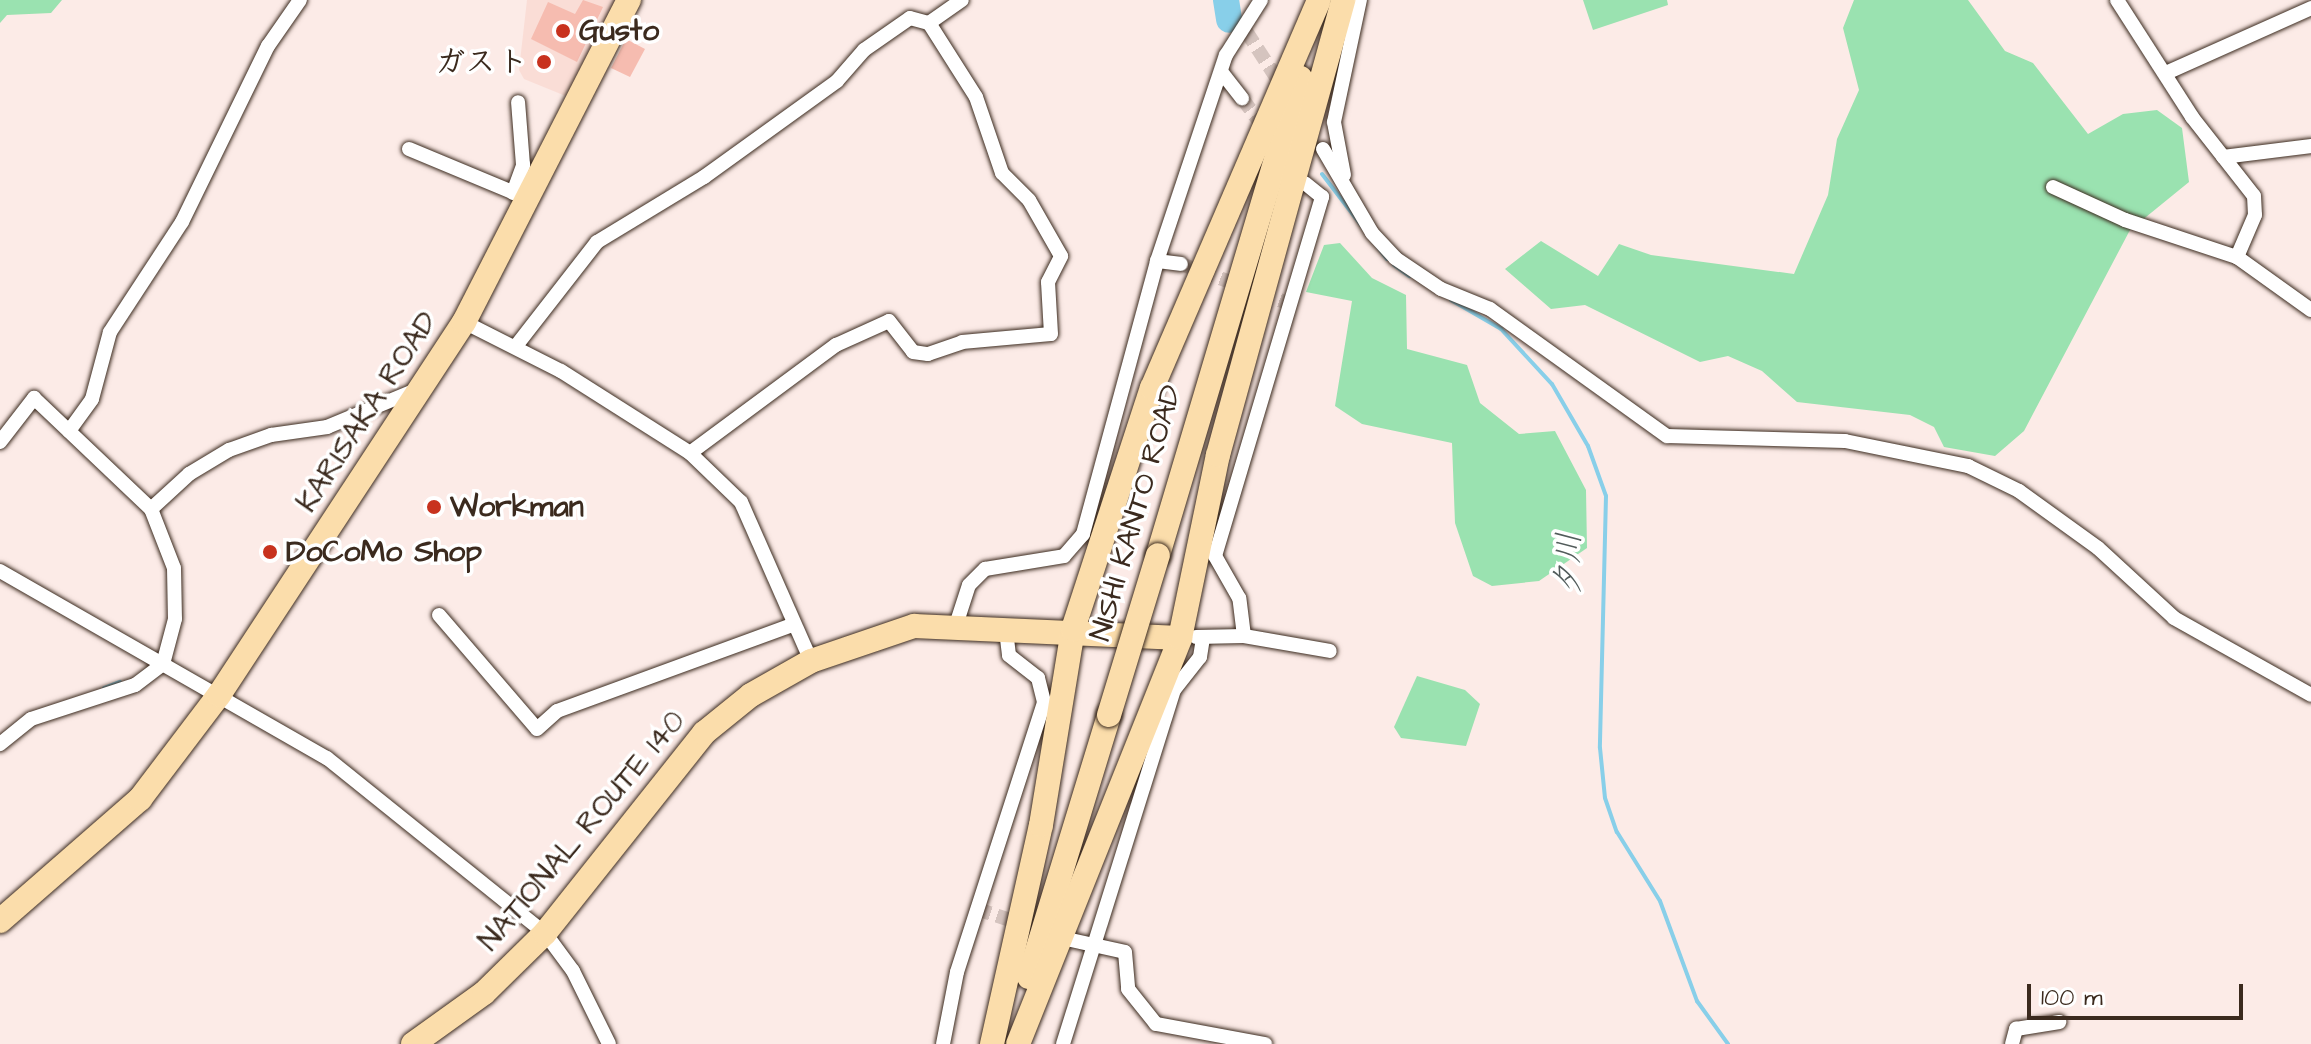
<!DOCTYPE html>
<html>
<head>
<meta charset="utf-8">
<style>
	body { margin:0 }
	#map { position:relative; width:2311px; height:1044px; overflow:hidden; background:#fcebe7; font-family:"Architects Daughter","Klee One",sans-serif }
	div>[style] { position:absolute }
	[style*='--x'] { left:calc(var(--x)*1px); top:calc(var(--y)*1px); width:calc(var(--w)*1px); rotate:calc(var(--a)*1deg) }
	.built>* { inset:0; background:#faddd6 }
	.green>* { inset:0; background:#9ae2b0 }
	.stream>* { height:4px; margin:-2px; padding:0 2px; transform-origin:2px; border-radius:2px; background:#88cfe9 }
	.river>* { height:26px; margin:-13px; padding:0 13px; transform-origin:13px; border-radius:13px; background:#88cfe9 }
	.building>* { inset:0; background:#f6bcb0 }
	.street-tunnel>* { height:14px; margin-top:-7px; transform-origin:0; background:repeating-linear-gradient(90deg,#d5c4bf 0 14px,transparent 0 21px) }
	.roads { filter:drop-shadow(0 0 2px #3b2a1e) drop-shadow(0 0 2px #3b2a1e) }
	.street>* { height:14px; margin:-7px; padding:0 7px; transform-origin:7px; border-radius:7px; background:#fff }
	.highway>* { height:24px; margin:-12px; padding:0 12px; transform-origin:12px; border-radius:12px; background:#fbddab }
	.bridges { filter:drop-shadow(0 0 2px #3b2a1e) drop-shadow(0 0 2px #3b2a1e) }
	.highway-bridge>* { height:24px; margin:-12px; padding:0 12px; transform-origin:12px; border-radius:12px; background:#fbddab }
	.dots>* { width:22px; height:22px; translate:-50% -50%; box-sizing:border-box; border:4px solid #fff; border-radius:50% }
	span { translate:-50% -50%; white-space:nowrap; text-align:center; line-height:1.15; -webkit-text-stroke:7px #fff; paint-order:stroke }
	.poi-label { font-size:30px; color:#3b2a1e; font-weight:700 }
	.left { translate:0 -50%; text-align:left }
	.right { translate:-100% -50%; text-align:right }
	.street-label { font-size:30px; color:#3b2a1e }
	.water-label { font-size:32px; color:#525c5b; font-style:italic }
	.scale { position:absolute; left:2027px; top:984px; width:216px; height:36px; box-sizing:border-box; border:4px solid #3b2a1e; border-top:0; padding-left:10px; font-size:24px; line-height:28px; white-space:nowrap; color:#3b2a1e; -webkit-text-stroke:6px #fff; paint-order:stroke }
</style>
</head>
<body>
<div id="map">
	<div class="built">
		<div style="clip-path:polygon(527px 0,629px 0,578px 101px,524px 79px,519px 70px)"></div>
	</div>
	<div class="green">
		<div style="clip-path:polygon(0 0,62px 0,51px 13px,7px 15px,0 23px)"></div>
		<div style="clip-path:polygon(1583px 0,1667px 0,1668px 5px,1593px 30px)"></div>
		<div style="clip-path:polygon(1854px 0,1968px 0,2005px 51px,2033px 63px,2088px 134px,2123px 114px,2157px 110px,2182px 128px,2189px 182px,2130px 230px,2024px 431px,1995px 456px,1944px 447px,1934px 427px,1910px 415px,1797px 402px,1762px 371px,1728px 356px,1700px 362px,1585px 305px,1551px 309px,1505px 269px,1541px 241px,1598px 276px,1619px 244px,1651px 255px,1794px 274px,1828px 195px,1837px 139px,1859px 90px,1843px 28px)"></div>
		<div style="clip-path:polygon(1340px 243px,1372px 278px,1406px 295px,1407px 349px,1467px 365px,1480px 403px,1519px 434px,1555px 431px,1586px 490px,1587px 548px,1539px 581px,1492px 586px,1473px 576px,1455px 523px,1452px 443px,1362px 424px,1335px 406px,1352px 301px,1306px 292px,1324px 245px)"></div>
		<div style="clip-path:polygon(1417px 676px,1465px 690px,1480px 704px,1466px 746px,1401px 738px,1394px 727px)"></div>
	</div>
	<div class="stream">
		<div style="--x:1322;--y:174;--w:107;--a:52.6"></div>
		<div style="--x:1394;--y:265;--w:19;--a:36"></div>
		<div style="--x:1451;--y:300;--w:58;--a:30.1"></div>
		<div style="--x:1501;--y:329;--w:75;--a:47.2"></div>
		<div style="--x:1552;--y:384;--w:72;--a:59.9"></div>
		<div style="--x:1588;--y:446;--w:53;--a:70.2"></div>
		<div style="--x:1606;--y:496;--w:252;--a:91.4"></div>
		<div style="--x:1600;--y:748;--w:50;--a:84.3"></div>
		<div style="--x:1605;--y:798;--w:36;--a:71"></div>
		<div style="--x:1617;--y:832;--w:81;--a:58.1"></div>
		<div style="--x:1660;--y:901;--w:107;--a:69.7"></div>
		<div style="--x:1697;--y:1001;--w:53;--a:54.2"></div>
		<div style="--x:104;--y:688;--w:17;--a:-21"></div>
	</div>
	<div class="river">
		<div style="--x:1226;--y:0;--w:20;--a:81"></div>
	</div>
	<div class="building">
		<div style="clip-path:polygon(583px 0,603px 7px,577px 62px,531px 39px,548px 2px,575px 14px)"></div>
		<div style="clip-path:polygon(626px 39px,645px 49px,630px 77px,611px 68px)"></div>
	</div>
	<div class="street-tunnel">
		<div style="--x:1246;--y:31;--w:68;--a:57"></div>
		<div style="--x:1242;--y:98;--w:39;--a:54"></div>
		<div style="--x:1181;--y:264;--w:111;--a:20.1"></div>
		<div style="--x:977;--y:909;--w:76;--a:18.4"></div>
	</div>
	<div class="roads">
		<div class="street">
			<div style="--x:2117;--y:0;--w:139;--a:57.3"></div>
			<div style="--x:2192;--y:117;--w:100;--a:51.9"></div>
			<div style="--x:2254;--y:196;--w:19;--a:87"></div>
			<div style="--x:2255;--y:215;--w:46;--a:113.2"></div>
			<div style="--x:2237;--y:257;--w:91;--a:35.6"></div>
			<div style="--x:2166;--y:73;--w:159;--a:-24.1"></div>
			<div style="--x:1223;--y:74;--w:31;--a:52"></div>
			<div style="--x:409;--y:149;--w:130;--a:22.6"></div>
			<div style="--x:1323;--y:149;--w:97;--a:59.7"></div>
			<div style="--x:1372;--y:233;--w:34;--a:47"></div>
			<div style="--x:1395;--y:258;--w:55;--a:34"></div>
			<div style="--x:1441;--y:289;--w:53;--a:22.2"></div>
			<div style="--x:1490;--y:309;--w:218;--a:35.7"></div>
			<div style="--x:1667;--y:436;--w:178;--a:1.6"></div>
			<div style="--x:1845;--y:441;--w:126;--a:11.5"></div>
			<div style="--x:1968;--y:466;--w:57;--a:26.1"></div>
			<div style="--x:2019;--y:491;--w:97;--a:35.8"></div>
			<div style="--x:2098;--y:548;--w:103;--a:42.6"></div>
			<div style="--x:2174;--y:618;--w:157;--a:29.3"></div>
			<div style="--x:2223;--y:157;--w:89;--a:-7.1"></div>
			<div style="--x:1344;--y:175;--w:54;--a:-100.7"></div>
			<div style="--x:1334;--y:122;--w:125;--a:-78"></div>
			<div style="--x:2053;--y:187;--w:79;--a:24.6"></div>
			<div style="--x:2125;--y:220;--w:118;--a:18.3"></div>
			<div style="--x:513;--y:193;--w:30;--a:-70"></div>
			<div style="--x:523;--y:165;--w:63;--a:-94.5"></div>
			<div style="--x:1157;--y:261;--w:24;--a:7"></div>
			<div style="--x:464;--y:322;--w:109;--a:26.8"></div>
			<div style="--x:561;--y:371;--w:153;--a:32.4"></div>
			<div style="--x:690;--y:453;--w:71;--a:43.9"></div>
			<div style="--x:741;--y:502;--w:174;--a:66.2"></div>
			<div style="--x:516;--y:346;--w:132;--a:-52.1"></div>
			<div style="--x:597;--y:242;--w:125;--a:-31.3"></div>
			<div style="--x:704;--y:177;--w:164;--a:-35.8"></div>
			<div style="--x:837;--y:81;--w:41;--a:-48.9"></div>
			<div style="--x:864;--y:50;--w:56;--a:-34.8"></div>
			<div style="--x:910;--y:18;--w:20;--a:15"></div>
			<div style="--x:929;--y:23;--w:40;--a:-34.9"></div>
			<div style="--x:69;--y:431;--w:39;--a:-54"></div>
			<div style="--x:92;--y:399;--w:69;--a:-75"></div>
			<div style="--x:110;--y:332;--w:131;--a:-56.8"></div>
			<div style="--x:182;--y:222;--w:196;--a:-64"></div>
			<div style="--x:268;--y:46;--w:56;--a:-55.2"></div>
			<div style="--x:0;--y:442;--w:56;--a:-52.3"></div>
			<div style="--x:34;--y:398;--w:161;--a:43.5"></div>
			<div style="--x:151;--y:509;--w:63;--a:68.7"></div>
			<div style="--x:174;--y:568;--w:51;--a:88.9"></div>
			<div style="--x:175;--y:619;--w:47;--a:104.9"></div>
			<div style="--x:163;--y:664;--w:35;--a:143"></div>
			<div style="--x:135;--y:685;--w:109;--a:161.9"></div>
			<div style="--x:31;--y:719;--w:40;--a:141"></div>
			<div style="--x:690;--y:453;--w:182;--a:-36.5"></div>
			<div style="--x:836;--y:345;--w:58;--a:-24.4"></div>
			<div style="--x:889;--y:321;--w:39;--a:52"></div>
			<div style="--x:913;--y:352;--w:15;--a:8"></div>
			<div style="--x:928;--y:354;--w:36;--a:-19"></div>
			<div style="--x:962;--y:342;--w:89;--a:-5.1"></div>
			<div style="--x:1051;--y:334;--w:52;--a:-93.3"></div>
			<div style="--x:1048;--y:282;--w:29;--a:-63"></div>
			<div style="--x:1061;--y:256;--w:64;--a:-119.7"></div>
			<div style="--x:1029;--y:200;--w:38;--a:-135"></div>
			<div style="--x:1002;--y:173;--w:80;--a:-108.9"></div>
			<div style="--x:976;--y:97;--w:88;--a:-122.4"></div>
			<div style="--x:151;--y:509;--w:52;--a:-42.6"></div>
			<div style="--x:189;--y:474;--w:47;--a:-31"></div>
			<div style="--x:229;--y:450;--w:45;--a:-19.7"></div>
			<div style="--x:271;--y:435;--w:57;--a:-8.1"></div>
			<div style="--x:327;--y:427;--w:96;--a:-22.6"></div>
			<div style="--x:0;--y:571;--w:377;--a:29.8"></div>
			<div style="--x:327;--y:758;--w:280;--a:38.8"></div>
			<div style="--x:545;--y:933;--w:47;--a:53.6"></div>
			<div style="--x:573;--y:971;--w:81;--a:63.7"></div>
			<div style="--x:439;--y:615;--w:150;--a:49.3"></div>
			<div style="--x:537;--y:729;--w:27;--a:-42"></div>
			<div style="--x:557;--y:711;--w:250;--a:-20.1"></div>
			<div style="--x:955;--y:628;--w:45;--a:-72"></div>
			<div style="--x:969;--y:585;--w:23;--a:-45"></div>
			<div style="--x:985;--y:569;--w:80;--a:-9.3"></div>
			<div style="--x:1064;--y:556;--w:29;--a:-49"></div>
			<div style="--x:1083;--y:534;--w:283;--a:-74.8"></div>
			<div style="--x:1157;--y:261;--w:217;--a:-71.5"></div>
			<div style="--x:1226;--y:55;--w:65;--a:-57.5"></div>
			<div style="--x:1244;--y:636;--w:38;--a:-97"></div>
			<div style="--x:1239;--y:598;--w:48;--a:-119.7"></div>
			<div style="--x:1215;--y:556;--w:375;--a:-73.4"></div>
			<div style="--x:1322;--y:197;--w:22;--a:-141"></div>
			<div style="--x:1196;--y:637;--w:48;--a:-1.2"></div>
			<div style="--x:1244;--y:636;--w:87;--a:9.9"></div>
			<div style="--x:1071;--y:940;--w:55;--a:12.5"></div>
			<div style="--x:1125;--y:952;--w:37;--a:85"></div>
			<div style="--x:1128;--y:989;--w:45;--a:51.3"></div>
			<div style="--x:1156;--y:1024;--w:111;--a:10.4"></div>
			<div style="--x:943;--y:1044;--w:73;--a:-79"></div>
			<div style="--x:957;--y:972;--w:284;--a:-72.1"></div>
			<div style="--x:1044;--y:702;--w:25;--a:-104"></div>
			<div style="--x:1038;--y:678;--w:37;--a:-142"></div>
			<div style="--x:1009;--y:655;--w:26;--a:-97"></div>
			<div style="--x:1063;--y:1044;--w:371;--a:-72.6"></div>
			<div style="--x:1174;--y:690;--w:42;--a:-51.8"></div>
			<div style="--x:1200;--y:657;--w:20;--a:-81"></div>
			<div style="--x:2012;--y:1044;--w:16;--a:-75"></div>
			<div style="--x:2016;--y:1029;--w:44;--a:-9.2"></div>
		</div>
		<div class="highway">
			<div style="--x:1158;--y:555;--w:498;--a:-73.4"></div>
			<div style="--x:0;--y:921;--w:186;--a:-41.1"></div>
			<div style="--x:140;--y:799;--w:131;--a:-52.8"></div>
			<div style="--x:219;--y:695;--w:446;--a:-56.7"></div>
			<div style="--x:464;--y:322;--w:362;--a:-62.9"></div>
			<div style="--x:1029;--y:977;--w:274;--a:-73"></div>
			<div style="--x:413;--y:1044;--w:87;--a:-35.7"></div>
			<div style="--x:484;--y:993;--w:86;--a:-44.5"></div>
			<div style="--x:545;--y:933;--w:256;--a:-51.5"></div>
			<div style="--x:704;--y:733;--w:60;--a:-39"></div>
			<div style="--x:751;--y:695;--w:69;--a:-29.5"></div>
			<div style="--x:811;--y:661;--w:109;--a:-18.8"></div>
			<div style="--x:914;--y:626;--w:266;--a:2.6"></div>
			<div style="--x:992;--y:1044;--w:224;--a:-77.4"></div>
			<div style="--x:1041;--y:825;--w:199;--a:-80.7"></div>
			<div style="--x:1073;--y:629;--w:254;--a:-71.9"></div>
			<div style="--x:1152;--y:388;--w:422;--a:-66.7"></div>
			<div style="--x:1018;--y:1044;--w:437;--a:-68.2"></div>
			<div style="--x:1180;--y:638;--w:187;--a:-78.3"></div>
			<div style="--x:1218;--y:455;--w:472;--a:-74.6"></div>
		</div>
	</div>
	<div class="bridges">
		<div class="highway-bridge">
			<div style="--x:1109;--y:715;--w:167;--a:-73"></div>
		</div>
	</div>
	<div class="dots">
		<div style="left:563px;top:31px;background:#c8321e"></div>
		<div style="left:544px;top:62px;background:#c8321e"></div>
		<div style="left:434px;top:507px;background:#c8321e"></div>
		<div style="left:270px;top:552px;background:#c8321e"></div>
	</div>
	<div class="poi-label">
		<span class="left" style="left:579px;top:31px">Gusto</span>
		<span class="right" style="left:528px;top:62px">ガスト</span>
		<span class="left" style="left:450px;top:507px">Workman</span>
		<span class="left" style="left:286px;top:552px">DoCoMo Shop</span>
	</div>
	<div class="street-label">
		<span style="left:367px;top:412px;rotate:-57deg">KARISAKA ROAD</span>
		<span style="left:1136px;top:513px;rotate:-74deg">NISHI KANTO ROAD</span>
		<span style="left:582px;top:831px;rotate:-50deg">NATIONAL ROUTE 140</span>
	</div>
	<div class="water-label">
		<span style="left:1570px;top:564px;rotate:-89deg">夕川</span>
	</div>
	<div class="scale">100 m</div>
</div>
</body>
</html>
